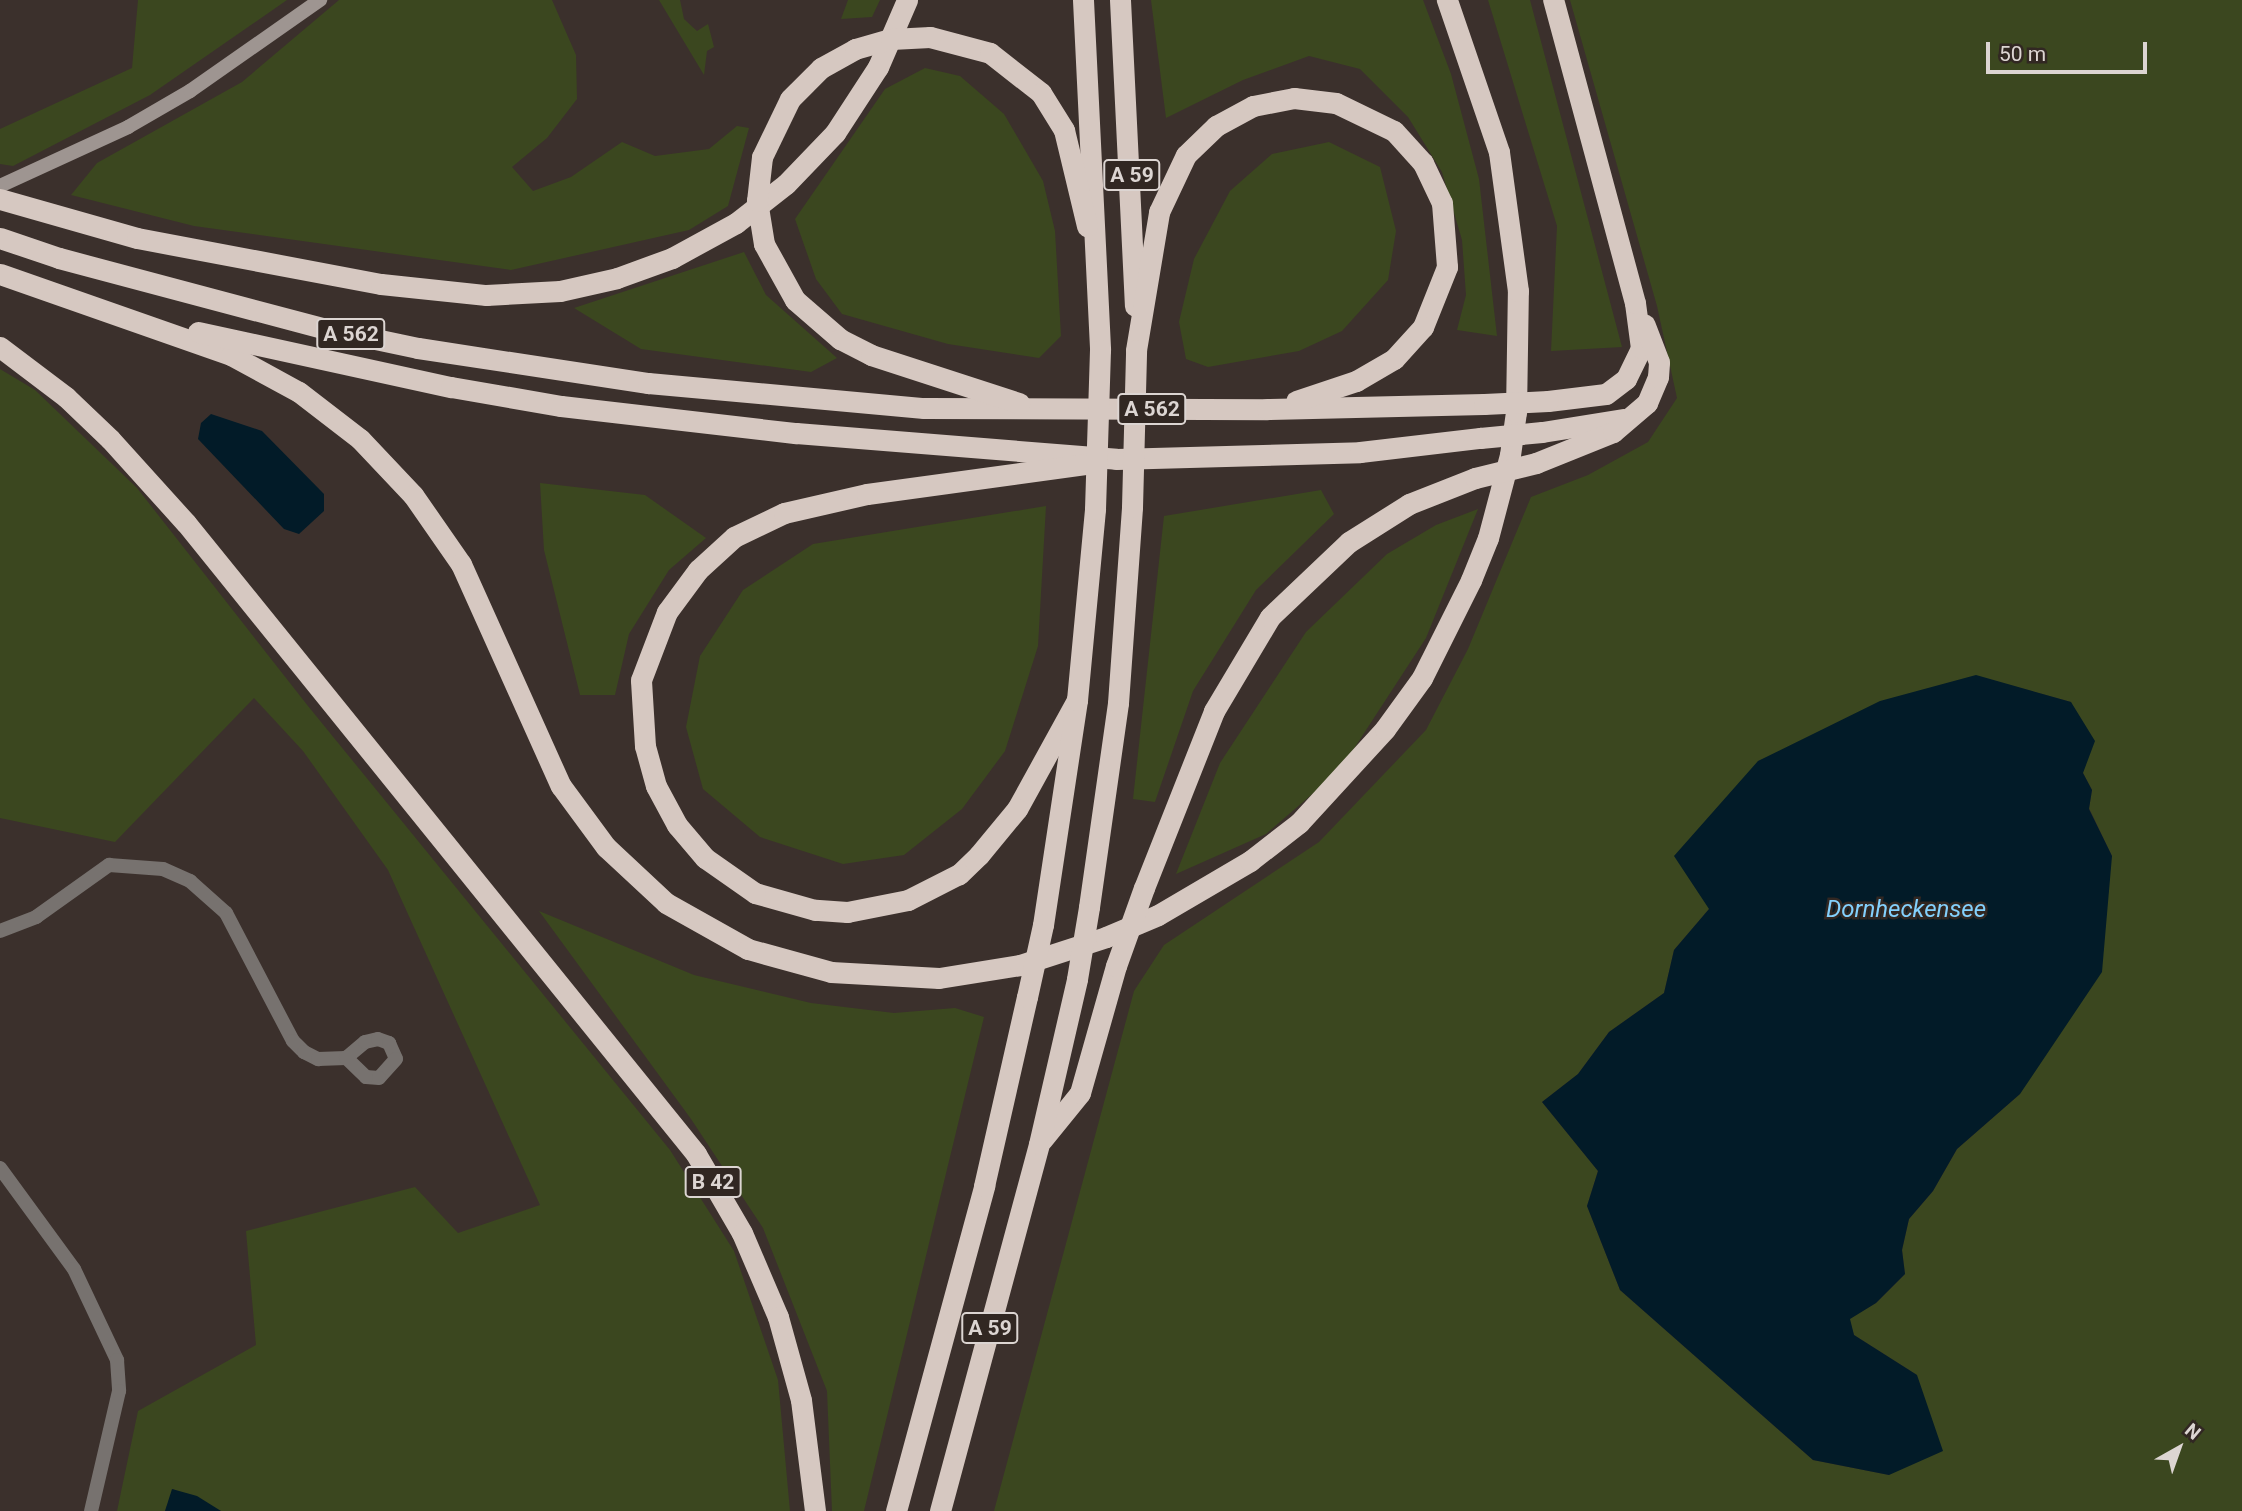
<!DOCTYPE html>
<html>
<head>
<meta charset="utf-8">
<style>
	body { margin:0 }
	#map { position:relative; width:2242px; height:1511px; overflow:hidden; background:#3b302c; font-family:Roboto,sans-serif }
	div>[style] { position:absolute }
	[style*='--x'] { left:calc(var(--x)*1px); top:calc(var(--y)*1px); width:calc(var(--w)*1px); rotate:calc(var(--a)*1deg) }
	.green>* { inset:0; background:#3b471f }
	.water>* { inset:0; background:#021b28 }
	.street>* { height:14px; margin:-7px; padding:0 7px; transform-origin:7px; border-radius:7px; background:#77726f }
	.secondary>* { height:14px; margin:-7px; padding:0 7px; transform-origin:7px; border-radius:7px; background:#9e9591 }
	.highway>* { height:21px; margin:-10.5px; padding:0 10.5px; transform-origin:10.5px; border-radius:10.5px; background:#d6c8c1 }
	.highway-bridge>* { height:21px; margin:-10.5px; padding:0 10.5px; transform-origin:10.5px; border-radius:10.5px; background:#d6c8c1 }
	span { translate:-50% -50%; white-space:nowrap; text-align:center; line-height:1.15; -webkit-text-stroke:5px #312722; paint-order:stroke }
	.shield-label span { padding:2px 5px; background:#312722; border:2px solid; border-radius:5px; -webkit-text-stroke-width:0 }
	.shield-label { font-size:21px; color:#dcd5d2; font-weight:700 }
	.water-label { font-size:24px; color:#83d0fc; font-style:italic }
	.north { position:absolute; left:2144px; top:1413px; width:70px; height:70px; -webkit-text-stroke:5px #312722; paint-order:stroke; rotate:40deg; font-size:19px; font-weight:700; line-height:28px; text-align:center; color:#dcd5d2 }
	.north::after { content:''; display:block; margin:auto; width:24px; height:32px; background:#dcd5d2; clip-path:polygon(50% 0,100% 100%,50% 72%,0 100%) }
	.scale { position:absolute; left:1986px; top:42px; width:161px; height:32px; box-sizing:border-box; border:4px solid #dcd5d2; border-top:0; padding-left:9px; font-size:21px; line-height:24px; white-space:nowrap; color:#dcd5d2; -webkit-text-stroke:5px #312722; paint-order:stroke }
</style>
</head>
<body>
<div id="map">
	<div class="green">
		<div style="clip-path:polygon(138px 0,287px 0,150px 95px,13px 166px,0 164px,0 129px,132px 68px)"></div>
		<div style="clip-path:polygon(339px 0,552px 0,576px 55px,577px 99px,547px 138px,512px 167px,533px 191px,571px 177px,622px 142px,655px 156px,709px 149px,737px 126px,749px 128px,728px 206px,689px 230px,511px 270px,194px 226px,71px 195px,97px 163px,242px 82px)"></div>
		<div style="clip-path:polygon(659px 0,680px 0,684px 19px,697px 31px,708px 24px,714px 47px,707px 51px,704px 75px)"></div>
		<div style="clip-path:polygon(848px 0,880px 0,872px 17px,841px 19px)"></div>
		<div style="clip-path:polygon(1151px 0,1423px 0,1451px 74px,1479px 179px,1497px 336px,1457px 330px,1466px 295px,1462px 240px,1442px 172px,1408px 117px,1360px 69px,1309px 56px,1243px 80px,1166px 118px)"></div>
		<div style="clip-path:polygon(1488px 0,1530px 0,1622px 347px,1551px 351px,1557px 226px)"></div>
		<div style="clip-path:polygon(evenodd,1570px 0,2242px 0,2242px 1511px,994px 1511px,1134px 991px,1164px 945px,1319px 842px,1426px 730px,1468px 649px,1531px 497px,1588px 475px,1648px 442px,1677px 398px,1657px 306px,1570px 0,1976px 676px,2071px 702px,2083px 773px,2092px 790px,2089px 808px,2112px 856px,2020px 1094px,1957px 1149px,1933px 1191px,1909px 1219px,1902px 1250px,1905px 1274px,1876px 1303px,1849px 1319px,1854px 1335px,1917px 1375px,1889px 1475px,1813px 1460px,1620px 1290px,1587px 1206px,1598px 1171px,1542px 1102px,1578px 1074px,1609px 1032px,1664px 993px,1674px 950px,1709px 909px,1758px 761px,1976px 676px)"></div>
		<div style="clip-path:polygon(925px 68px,960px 76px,1004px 114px,1043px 181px,1055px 231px,1061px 336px,1039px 358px,948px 344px,842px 314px,816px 279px,795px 219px,885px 89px)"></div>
		<div style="clip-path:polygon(1329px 142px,1380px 167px,1396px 231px,1388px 280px,1342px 331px,1299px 351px,1208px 367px,1186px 359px,1179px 322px,1194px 259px,1230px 191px,1272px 154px)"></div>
		<div style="clip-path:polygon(744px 252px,766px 295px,837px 358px,811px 372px,641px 349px,574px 308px)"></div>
		<div style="clip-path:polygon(0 369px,35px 390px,137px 488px,308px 706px,670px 1150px,734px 1251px,778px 1380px,790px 1511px,221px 1511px,173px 1489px,165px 1511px,117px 1511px,138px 1411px,256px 1345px,246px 1231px,415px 1187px,458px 1233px,540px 1205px,388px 870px,303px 751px,254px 698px,115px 842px,0 818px)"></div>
		<div style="clip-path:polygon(540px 483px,645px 495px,706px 538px,669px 570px,629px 634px,615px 695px,580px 695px,544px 550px)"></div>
		<div style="clip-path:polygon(1321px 490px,1334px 514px,1256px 590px,1193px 691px,1155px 802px,1133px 799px,1164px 516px)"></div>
		<div style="clip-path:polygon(1046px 506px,1038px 646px,1005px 751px,962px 809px,904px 855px,843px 864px,760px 837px,703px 789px,686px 727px,700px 656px,743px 590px,813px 544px)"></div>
		<div style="clip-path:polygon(1478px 509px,1426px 638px,1340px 770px,1266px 834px,1176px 874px,1220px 763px,1306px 632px,1387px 554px,1436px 525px)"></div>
		<div style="clip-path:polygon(539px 911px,694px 975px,811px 1003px,894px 1013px,955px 1008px,984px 1017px,864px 1511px,832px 1511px,827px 1391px,763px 1228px,691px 1119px)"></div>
	</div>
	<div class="water">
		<div style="clip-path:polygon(211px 414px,262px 431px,324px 494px,324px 511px,299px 534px,284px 529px,198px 439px,201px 423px)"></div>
		<div style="clip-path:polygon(1976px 675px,2071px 702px,2095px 741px,2083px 773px,2092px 790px,2089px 809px,2112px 856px,2102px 972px,2020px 1094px,1957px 1149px,1933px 1191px,1909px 1219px,1902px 1250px,1905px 1274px,1876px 1303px,1850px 1319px,1854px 1335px,1917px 1375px,1943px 1451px,1889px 1475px,1813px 1460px,1620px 1290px,1587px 1206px,1598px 1171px,1542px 1102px,1578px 1074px,1609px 1032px,1664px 993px,1674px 950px,1709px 909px,1674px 856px,1758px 761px,1880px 701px)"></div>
		<div style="clip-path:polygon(172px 1489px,197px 1496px,221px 1511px,165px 1511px)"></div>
	</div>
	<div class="street">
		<div style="--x:0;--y:931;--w:39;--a:-21"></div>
		<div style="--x:36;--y:917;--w:90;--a:-35.5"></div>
		<div style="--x:109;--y:865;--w:54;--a:4.2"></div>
		<div style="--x:163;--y:869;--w:30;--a:24"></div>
		<div style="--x:190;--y:881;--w:48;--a:41.6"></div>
		<div style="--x:226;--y:913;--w:144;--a:62.4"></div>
		<div style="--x:293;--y:1041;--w:16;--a:45"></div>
		<div style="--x:304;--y:1052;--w:16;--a:27"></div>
		<div style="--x:318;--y:1059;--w:28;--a:-2"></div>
		<div style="--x:346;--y:1058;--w:25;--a:-40"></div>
		<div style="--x:365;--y:1042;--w:13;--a:-13"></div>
		<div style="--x:378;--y:1039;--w:12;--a:20"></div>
		<div style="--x:389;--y:1043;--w:17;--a:66"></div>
		<div style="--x:396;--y:1059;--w:25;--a:132"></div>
		<div style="--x:379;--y:1078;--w:13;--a:-176"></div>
		<div style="--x:366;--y:1077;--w:28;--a:-136"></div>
		<div style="--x:0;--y:1168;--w:125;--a:53.8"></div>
		<div style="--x:74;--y:1269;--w:101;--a:64.7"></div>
		<div style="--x:117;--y:1360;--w:31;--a:86"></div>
		<div style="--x:119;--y:1391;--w:123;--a:103.1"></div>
	</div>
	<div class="secondary">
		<div style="--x:0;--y:186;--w:141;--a:-24.7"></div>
		<div style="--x:128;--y:127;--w:72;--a:-30.1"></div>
		<div style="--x:190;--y:91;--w:159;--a:-35"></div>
	</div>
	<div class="highway">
		<div style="--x:1083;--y:0;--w:350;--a:87.2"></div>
		<div style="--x:1120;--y:0;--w:306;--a:87.2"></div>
		<div style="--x:930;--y:37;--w:62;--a:14.9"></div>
		<div style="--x:990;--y:53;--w:65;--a:38.1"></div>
		<div style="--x:1041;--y:93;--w:44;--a:58.1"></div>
		<div style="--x:1064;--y:130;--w:99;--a:76.5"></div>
		<div style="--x:0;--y:199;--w:142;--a:15.9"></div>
		<div style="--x:137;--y:238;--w:248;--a:10.7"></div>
		<div style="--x:381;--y:284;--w:106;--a:6"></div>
		<div style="--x:486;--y:295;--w:74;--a:-3.1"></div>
		<div style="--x:560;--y:291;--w:58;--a:-12.8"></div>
		<div style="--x:617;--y:278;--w:59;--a:-20"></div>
		<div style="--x:672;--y:258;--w:73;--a:-28.7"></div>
		<div style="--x:736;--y:223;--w:63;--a:-38"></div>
		<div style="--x:786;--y:184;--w:71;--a:-46.1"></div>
		<div style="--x:835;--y:133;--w:79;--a:-56.9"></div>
		<div style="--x:878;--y:67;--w:73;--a:-66.6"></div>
		<div style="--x:0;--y:238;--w:62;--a:18.7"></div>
		<div style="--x:59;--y:258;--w:273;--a:14.9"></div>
		<div style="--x:323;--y:328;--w:97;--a:11.9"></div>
		<div style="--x:418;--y:348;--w:233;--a:8.7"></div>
		<div style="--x:648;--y:383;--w:277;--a:5.2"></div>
		<div style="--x:924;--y:408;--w:343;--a:0.2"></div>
		<div style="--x:1267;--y:409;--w:217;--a:-1.3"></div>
		<div style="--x:764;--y:244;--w:64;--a:61"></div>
		<div style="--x:795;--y:300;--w:60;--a:40.9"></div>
		<div style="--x:840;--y:339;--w:35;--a:27"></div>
		<div style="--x:871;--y:355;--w:156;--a:18"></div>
		<div style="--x:0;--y:274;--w:245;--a:19.3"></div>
		<div style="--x:231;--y:355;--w:77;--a:28.6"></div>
		<div style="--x:299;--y:392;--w:77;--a:37.6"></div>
		<div style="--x:360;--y:439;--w:77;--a:46.6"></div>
		<div style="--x:413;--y:495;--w:84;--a:55.2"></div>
		<div style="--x:461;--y:564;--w:243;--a:65.8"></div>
		<div style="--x:561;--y:786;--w:76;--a:53.6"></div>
		<div style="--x:606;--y:847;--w:82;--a:43"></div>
		<div style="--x:666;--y:903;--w:94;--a:29.3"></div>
		<div style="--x:748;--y:949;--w:86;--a:15.5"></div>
		<div style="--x:831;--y:972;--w:108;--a:3.2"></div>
		<div style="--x:939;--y:978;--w:82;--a:-9.1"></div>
		<div style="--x:1020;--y:965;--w:90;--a:-18"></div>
		<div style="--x:1106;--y:937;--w:56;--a:-22.9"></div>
		<div style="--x:1158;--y:915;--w:107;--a:-30.4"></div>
		<div style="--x:1250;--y:861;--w:62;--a:-37.8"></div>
		<div style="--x:1299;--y:823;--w:127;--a:-47.5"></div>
		<div style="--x:1385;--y:729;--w:63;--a:-54"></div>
		<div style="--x:1422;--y:678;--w:110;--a:-63.4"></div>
		<div style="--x:1471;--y:580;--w:45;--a:-68"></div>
		<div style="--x:1488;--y:538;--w:86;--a:-75.2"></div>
		<div style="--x:1510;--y:455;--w:43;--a:-82.1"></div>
		<div style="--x:1516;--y:412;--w:121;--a:-89.1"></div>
		<div style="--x:1518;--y:291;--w:140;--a:-97.8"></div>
		<div style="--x:1499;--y:152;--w:161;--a:-108.9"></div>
		<div style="--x:198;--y:332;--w:259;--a:12.3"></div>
		<div style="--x:451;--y:387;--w:112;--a:9.8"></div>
		<div style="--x:561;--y:406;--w:237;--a:6.6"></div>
		<div style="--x:796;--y:433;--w:321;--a:4.6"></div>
		<div style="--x:1116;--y:459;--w:244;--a:-1.6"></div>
		<div style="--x:1360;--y:452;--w:121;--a:-6.7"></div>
		<div style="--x:0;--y:347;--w:83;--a:37.1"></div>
		<div style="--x:66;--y:397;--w:61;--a:43.7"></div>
		<div style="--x:110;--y:439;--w:113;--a:47.9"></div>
		<div style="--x:186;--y:523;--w:811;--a:51.05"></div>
		<div style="--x:696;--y:1154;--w:91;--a:59.8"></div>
		<div style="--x:742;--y:1233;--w:91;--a:66.8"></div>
		<div style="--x:778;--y:1317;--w:86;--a:74.5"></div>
		<div style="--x:801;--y:1400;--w:112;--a:82.8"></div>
		<div style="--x:1136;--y:350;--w:140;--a:-80.5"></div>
		<div style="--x:1159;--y:212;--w:63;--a:-64.7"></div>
		<div style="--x:1186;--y:155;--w:42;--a:-44"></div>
		<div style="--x:1216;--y:126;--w:42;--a:-28.4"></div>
		<div style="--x:1253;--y:106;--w:42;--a:-11"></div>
		<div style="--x:1294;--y:98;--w:42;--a:6.8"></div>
		<div style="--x:1336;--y:103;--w:64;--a:25.8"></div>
		<div style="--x:1394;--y:131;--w:43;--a:47.8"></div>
		<div style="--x:1423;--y:163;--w:44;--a:64.6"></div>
		<div style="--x:1442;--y:203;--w:64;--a:85.5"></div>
		<div style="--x:1447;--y:267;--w:65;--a:111.8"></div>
		<div style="--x:1423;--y:327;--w:43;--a:132.2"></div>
		<div style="--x:1394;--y:359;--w:44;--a:149.9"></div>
		<div style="--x:1356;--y:381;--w:63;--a:161.6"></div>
		<div style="--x:1548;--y:401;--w:58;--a:-6.9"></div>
		<div style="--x:1606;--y:394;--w:25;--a:-37"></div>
		<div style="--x:1626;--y:379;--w:34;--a:-64"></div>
		<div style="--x:1641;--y:348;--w:45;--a:-97.6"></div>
		<div style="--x:1635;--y:303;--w:314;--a:-105.1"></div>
		<div style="--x:1542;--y:432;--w:82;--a:-9.1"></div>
		<div style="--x:1536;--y:463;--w:83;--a:-21.9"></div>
		<div style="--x:1613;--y:432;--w:45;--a:-40.5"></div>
		<div style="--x:1647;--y:403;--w:28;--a:-67"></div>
		<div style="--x:1658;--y:377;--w:15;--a:-86"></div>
		<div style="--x:1659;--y:362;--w:40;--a:-111"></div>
		<div style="--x:1077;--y:700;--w:124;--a:118.8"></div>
		<div style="--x:1017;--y:809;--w:60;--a:129.6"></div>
		<div style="--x:979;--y:855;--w:28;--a:136"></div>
		<div style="--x:959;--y:874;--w:57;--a:153"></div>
		<div style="--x:908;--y:900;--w:62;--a:168.9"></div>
		<div style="--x:847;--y:912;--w:32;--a:-176"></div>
		<div style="--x:815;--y:910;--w:62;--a:-164.2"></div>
		<div style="--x:755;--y:893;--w:61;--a:-145"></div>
		<div style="--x:705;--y:858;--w:43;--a:-130.3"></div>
		<div style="--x:677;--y:825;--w:44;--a:-118.3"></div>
		<div style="--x:656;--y:786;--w:41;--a:-105.4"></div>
		<div style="--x:645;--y:746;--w:66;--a:-93.5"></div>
		<div style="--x:641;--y:680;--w:73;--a:-69.1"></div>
		<div style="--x:667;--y:612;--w:52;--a:-53.6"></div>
		<div style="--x:698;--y:570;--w:49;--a:-42.5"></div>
		<div style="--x:734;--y:537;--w:55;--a:-25.6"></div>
		<div style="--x:784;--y:513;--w:85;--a:-12.9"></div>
		<div style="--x:867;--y:494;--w:222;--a:-7.8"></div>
		<div style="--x:1144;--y:888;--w:190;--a:-68.4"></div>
		<div style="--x:1214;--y:711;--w:109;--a:-59.2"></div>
		<div style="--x:1270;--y:617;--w:109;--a:-43.5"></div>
		<div style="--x:1349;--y:542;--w:71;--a:-32.3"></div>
		<div style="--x:1409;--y:504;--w:71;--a:-21.5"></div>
		<div style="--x:1089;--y:907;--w:206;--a:-81.9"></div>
		<div style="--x:1118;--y:703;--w:196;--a:-85.9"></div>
		<div style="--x:1043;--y:925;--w:228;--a:-81.4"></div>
		<div style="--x:1077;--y:700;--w:192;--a:-84.6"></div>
		<div style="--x:1042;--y:1140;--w:60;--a:-51"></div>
		<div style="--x:1080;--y:1093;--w:132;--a:-74.2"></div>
		<div style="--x:896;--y:1511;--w:337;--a:-74.8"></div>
		<div style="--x:984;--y:1186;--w:194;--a:-77.2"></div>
		<div style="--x:940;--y:1511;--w:380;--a:-74.9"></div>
		<div style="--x:1039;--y:1144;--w:169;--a:-77"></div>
	</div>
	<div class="highway-bridge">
		<div style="--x:764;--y:244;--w:44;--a:-99.2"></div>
		<div style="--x:757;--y:201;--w:44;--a:-83.5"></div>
		<div style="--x:762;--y:157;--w:64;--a:-64.2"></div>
		<div style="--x:790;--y:99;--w:44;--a:-45"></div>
		<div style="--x:821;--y:68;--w:39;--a:-29"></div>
		<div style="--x:855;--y:49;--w:37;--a:-16"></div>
		<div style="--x:891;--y:39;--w:39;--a:-3"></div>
		<div style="--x:1484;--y:404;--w:64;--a:-2.7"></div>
		<div style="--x:1480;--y:438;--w:62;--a:-5.5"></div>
		<div style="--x:1475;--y:478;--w:63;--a:-13.8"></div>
		<div style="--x:1132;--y:507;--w:157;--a:-88.5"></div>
		<div style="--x:1095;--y:509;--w:159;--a:-88.2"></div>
		<div style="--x:1116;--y:966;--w:83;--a:-70.3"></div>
		<div style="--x:1077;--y:979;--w:73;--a:-80.5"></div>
		<div style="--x:1027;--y:997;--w:74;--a:-77.5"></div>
	</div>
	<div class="shield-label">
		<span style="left:1132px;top:175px">A 59</span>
		<span style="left:351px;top:334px">A 562</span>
		<span style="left:1152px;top:409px">A 562</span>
		<span style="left:713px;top:1182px">B 42</span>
		<span style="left:990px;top:1328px">A 59</span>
	</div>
	<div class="water-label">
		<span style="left:1906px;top:910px">Dornheckensee</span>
	</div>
	<div class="north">N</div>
	<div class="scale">50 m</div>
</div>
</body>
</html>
